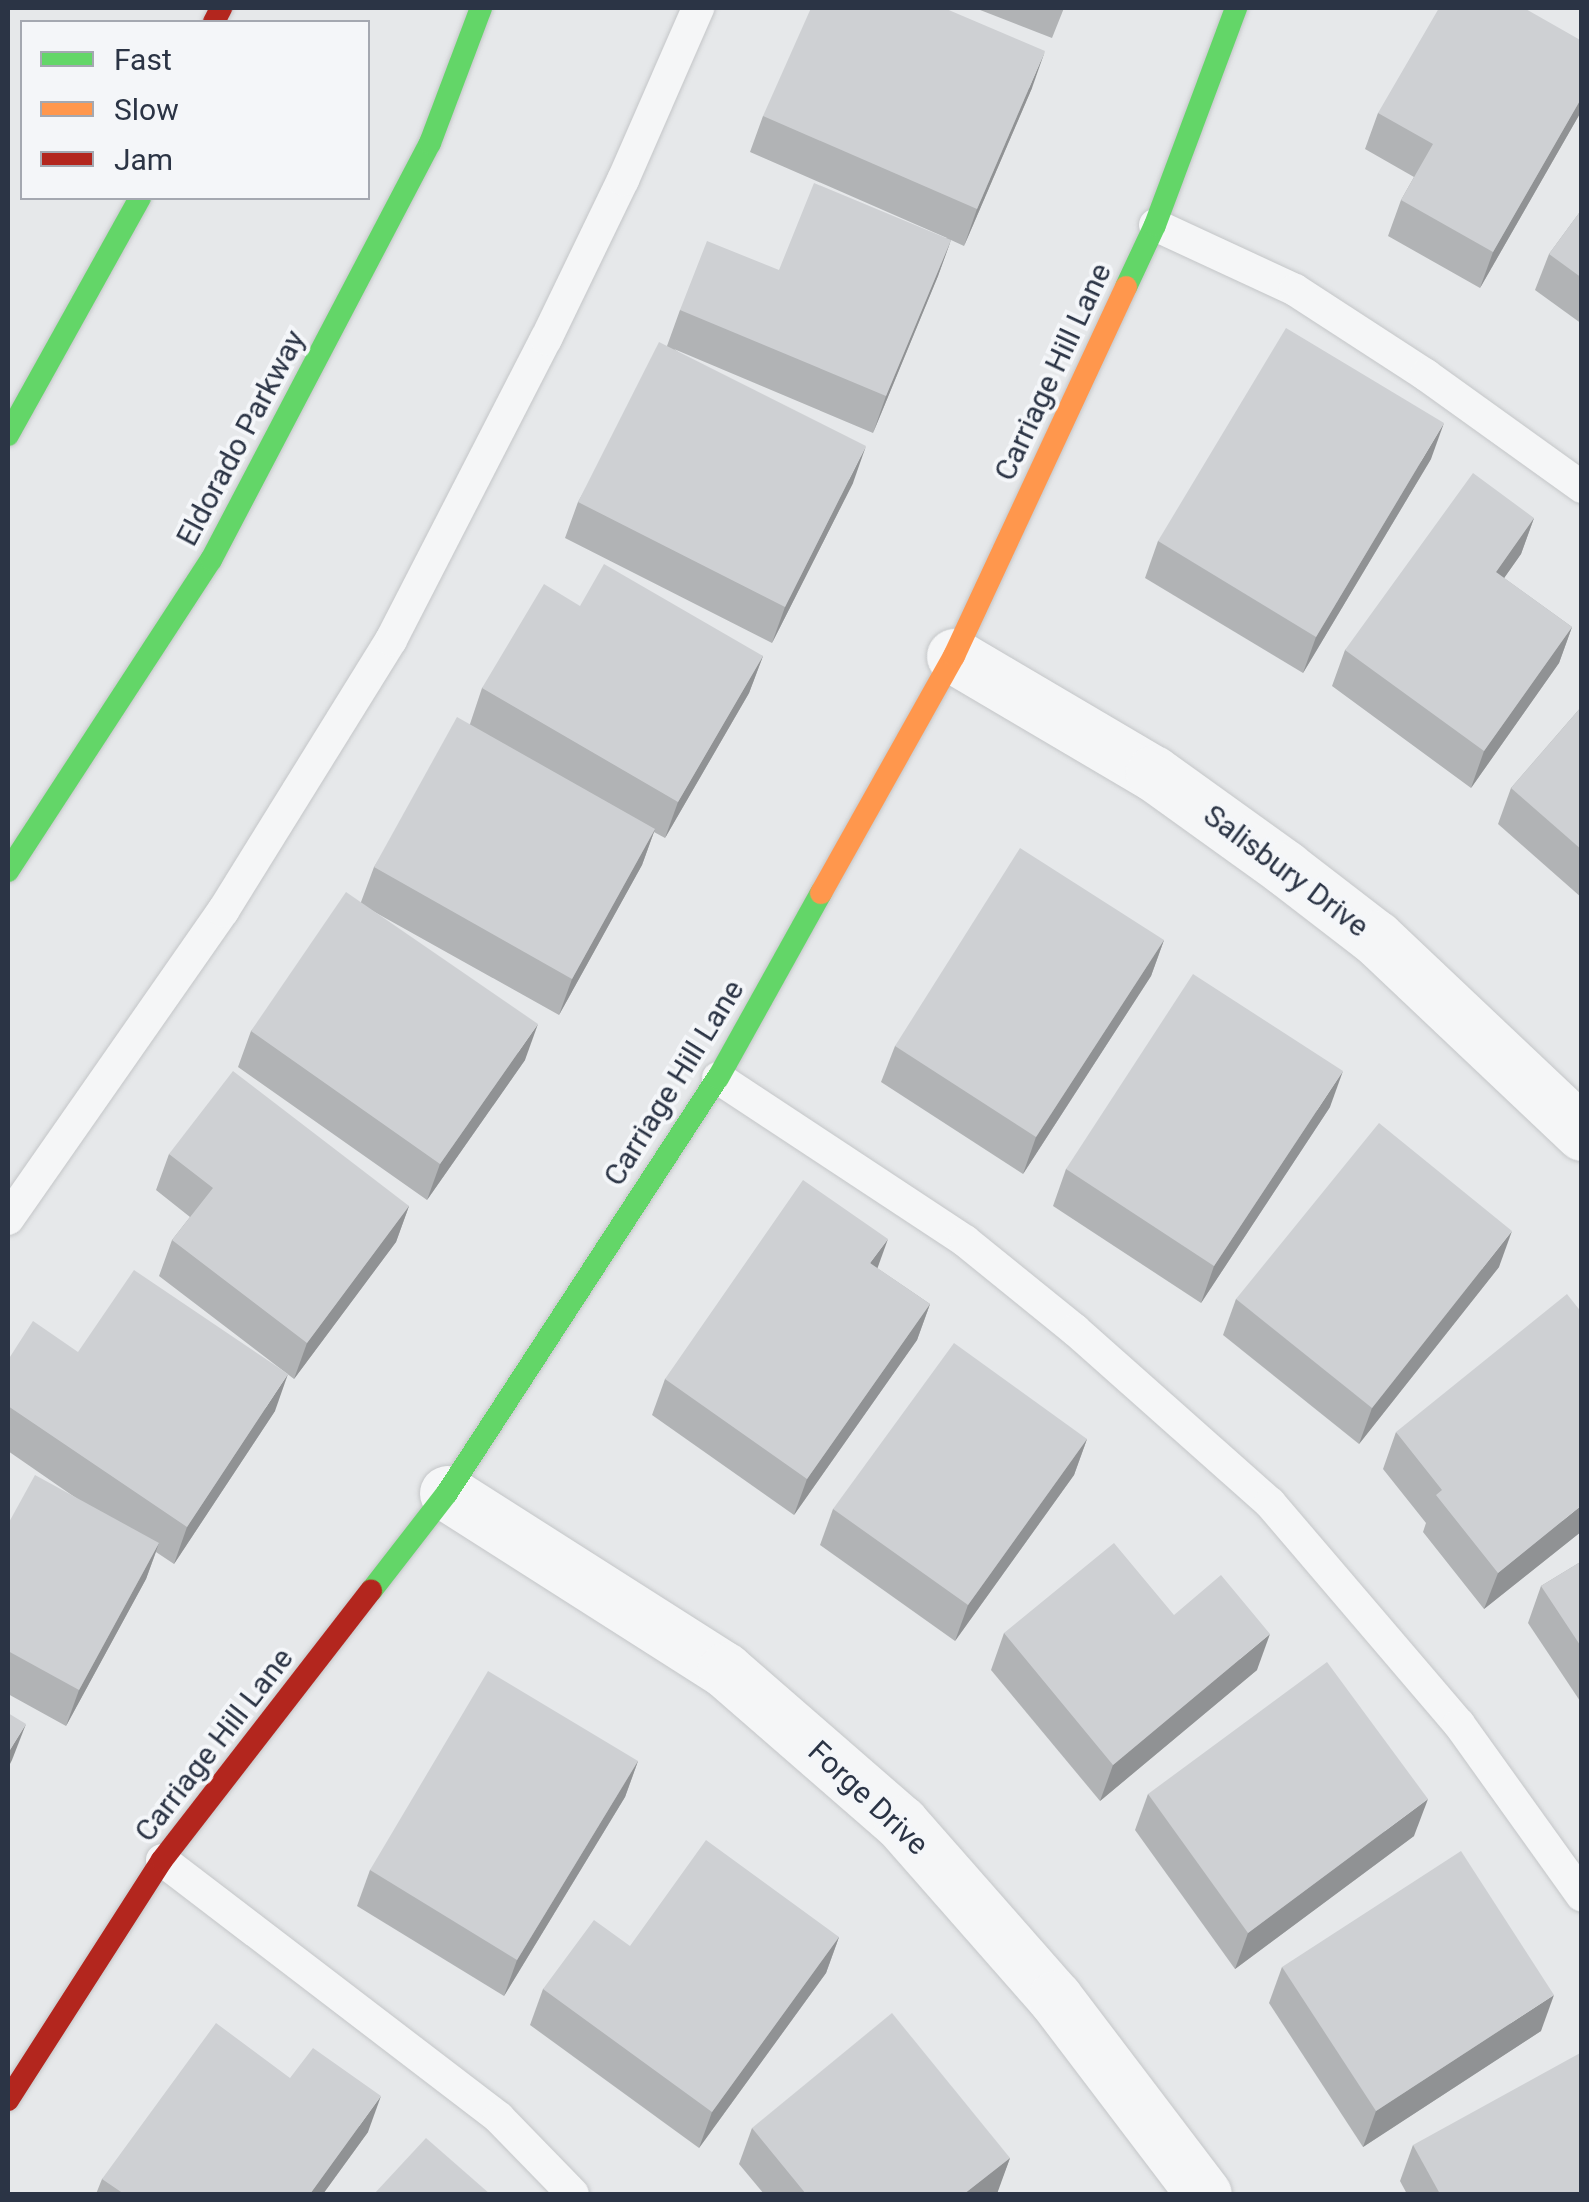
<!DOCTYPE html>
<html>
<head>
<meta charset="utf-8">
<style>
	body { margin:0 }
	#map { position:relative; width:1589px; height:2202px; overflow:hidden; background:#e6e8ea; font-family:Roboto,sans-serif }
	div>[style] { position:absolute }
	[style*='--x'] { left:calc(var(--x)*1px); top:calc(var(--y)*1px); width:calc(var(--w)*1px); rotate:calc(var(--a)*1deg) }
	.roads { filter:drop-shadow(0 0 2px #c4c6c8) drop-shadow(0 0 2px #c4c6c8) }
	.lane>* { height:32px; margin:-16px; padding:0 16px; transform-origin:16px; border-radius:16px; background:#f5f6f7 }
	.street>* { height:55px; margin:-27.5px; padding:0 27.5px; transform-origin:27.5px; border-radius:27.5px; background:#f5f6f7 }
	.fast>* { height:22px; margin:-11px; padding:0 11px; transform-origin:11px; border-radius:11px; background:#63d668 }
	.slow>* { height:22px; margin:-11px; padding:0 11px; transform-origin:11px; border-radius:11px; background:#ff974d }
	.jam>* { height:22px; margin:-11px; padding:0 11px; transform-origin:11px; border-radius:11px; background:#b3261e }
	.wall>* { inset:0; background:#b1b3b5 }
	.shaded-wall>* { inset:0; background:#909294 }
	.building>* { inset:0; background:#ced0d3 }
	span { translate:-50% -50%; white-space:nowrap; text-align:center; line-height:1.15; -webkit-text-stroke:8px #f4f6f9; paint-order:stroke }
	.street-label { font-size:30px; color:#2b3445 }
	.frame { position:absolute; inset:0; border:10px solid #2b3445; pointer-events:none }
	.legend { position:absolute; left:20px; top:20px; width:350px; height:180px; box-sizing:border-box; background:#f4f6f9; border:2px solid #a4a8b1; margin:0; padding:12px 18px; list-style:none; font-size:30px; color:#2b3445 }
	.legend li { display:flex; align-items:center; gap:20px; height:50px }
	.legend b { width:50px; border:2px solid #a4a8b1 }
</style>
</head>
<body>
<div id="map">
	<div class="roads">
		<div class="lane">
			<div style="--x:1155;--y:225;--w:154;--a:24.9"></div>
			<div style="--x:1295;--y:290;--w:156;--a:33"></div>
			<div style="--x:1426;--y:375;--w:192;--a:35.7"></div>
			<div style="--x:718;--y:1078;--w:296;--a:33.4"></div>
			<div style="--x:965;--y:1241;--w:141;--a:39"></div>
			<div style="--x:1075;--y:1330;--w:261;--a:41.6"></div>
			<div style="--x:1270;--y:1503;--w:291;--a:49.5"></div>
			<div style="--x:1459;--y:1724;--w:211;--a:54.4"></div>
			<div style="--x:8;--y:1219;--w:376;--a:-55.1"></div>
			<div style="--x:223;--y:911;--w:319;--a:-58.2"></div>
			<div style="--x:391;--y:640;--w:339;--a:-62.8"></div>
			<div style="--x:546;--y:339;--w:177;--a:-64.2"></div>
			<div style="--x:623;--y:180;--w:188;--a:-66.4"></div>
			<div style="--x:162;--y:1860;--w:424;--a:37.4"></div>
			<div style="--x:499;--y:2118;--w:106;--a:45.8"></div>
		</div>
		<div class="street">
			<div style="--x:954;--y:656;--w:231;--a:30.5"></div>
			<div style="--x:1153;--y:773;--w:163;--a:35.7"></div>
			<div style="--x:1285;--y:868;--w:115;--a:37.6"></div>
			<div style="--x:1376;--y:938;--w:284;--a:43.4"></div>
			<div style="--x:447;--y:1493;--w:330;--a:32.5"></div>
			<div style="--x:725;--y:1670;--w:233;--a:41"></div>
			<div style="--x:901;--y:1823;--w:233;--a:48.7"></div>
			<div style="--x:1055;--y:1998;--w:246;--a:52.8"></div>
		</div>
		<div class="fast">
			<div style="--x:1126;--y:287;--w:68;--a:-64.9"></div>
			<div style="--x:1155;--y:225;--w:232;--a:-69.5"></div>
			<div style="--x:8;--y:435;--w:271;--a:-60.9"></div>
			<div style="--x:8;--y:871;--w:371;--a:-56.9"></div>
			<div style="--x:211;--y:560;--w:471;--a:-62.3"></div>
			<div style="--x:430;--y:143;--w:144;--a:-69.3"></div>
			<div style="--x:371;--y:1591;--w:124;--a:-52.2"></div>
			<div style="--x:447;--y:1493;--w:496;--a:-56.9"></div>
			<div style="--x:718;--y:1078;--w:212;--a:-60.9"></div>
		</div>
		<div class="slow">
			<div style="--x:821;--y:893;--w:272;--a:-60.7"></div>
			<div style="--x:954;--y:656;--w:407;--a:-65"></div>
		</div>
		<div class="jam">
			<div style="--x:214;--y:22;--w:16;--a:-63"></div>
			<div style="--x:8;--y:2100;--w:285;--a:-57.3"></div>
			<div style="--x:162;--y:1860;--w:341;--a:-52.2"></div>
		</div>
	</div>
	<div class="wall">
		<div style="clip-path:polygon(975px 8px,1064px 8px,1052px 38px)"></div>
		<div style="clip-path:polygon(1582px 41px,1582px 110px,1480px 288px,1388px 236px,1401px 200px,1414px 177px,1365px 149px,1378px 113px)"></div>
		<div style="clip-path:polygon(1032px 88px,964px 246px,951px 240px,938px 276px,873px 433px,674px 349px,853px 483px,772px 643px,565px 538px,578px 502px,667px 346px,680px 310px,779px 270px,947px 238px,750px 152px,763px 116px)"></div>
		<div style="clip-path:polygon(1582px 209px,1582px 324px,1535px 290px,1549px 254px)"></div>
		<div style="clip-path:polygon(1431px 459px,1303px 673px,1145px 578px,1158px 541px)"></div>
		<div style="clip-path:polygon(1534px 518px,1521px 554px,1504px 578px,1572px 627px,1559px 663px,1471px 788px,1332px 686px,1345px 650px)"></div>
		<div style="clip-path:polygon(580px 606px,763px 656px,749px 693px,665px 838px,654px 832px,642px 865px,559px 1015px,371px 910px,525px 1060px,427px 1200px,238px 1067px,251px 1031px,361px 902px,374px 867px,470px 724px,482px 688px)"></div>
		<div style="clip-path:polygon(1582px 706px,1582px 898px,1498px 824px,1511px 788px)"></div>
		<div style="clip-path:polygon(1164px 940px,1151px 976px,1023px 1174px,881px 1082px,895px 1046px)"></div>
		<div style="clip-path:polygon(1330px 1107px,1201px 1303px,1053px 1206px,1066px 1169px)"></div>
		<div style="clip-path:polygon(169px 1154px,409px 1206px,396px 1242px,294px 1379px,159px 1276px,172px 1240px,190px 1217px,156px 1190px)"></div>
		<div style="clip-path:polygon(1499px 1267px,1359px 1444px,1223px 1335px,1236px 1299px)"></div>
		<div style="clip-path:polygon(877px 1268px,930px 1304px,917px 1340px,794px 1515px,652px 1415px,665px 1379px)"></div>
		<div style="clip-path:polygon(78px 1352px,275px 1411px,174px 1564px,156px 1552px,146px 1579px,66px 1726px,8px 1694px,8px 1524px,76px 1498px,8px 1451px,8px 1360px)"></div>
		<div style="clip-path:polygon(1396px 1432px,1582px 1531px,1484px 1609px,1423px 1532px,1426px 1523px,1383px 1469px)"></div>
		<div style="clip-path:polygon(1087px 1439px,1074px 1475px,955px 1641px,820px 1545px,833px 1509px)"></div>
		<div style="clip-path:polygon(1582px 1561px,1582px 1704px,1528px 1623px,1541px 1586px)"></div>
		<div style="clip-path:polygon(1174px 1615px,1257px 1670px,1100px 1801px,991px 1670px,1004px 1633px)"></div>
		<div style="clip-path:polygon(638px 1761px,625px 1797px,504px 1996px,357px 1906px,370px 1870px)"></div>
		<div style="clip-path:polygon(1148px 1794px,1414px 1836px,1235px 1969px,1135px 1830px)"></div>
		<div style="clip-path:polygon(839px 1937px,826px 1973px,699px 2148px,530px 2025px,543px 1989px,630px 1946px)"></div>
		<div style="clip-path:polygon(1282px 1967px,1541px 2031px,1363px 2147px,1269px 2003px)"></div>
		<div style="clip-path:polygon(290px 2078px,368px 2132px,323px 2194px,96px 2194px,102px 2179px)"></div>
		<div style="clip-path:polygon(752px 2128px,1010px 2158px,996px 2194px,764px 2194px,739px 2164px)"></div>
		<div style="clip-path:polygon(1413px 2145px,1582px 2194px,1407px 2194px,1400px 2181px)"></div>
	</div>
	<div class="shaded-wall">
		<div style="clip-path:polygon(1045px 51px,1032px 88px,964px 246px,977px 209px)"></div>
		<div style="clip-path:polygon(1582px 97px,1582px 110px,1480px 288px,1493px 252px)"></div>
		<div style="clip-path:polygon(951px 240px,938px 276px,873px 433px,886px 396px)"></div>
		<div style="clip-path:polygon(1444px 423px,1431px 459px,1303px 673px,1316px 637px)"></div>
		<div style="clip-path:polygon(866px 446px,853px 483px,772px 643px,785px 607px)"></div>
		<div style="clip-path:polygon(1534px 518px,1521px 554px,1483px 608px,1496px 572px)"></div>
		<div style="clip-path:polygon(1572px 627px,1559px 663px,1471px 788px,1484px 751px)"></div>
		<div style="clip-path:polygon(763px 656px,749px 693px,665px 838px,678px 802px)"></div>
		<div style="clip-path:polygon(655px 829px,642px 865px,559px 1015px,572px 979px)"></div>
		<div style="clip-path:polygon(1164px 940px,1151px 976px,1023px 1174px,1036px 1137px)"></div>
		<div style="clip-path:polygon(538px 1024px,525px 1060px,427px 1200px,440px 1164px)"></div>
		<div style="clip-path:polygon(1343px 1071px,1330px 1107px,1201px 1303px,1214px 1266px)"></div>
		<div style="clip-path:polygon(409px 1206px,396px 1242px,294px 1379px,307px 1343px)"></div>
		<div style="clip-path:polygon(1512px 1231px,1499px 1267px,1359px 1444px,1372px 1408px)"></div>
		<div style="clip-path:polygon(888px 1239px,875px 1275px,870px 1263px)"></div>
		<div style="clip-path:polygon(930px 1304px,917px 1340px,794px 1515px,807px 1479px)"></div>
		<div style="clip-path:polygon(288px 1374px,275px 1411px,174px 1564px,187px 1527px)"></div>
		<div style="clip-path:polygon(1087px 1439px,1074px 1475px,955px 1641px,968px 1605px)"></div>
		<div style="clip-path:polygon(1582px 1505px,1582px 1531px,1484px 1609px,1498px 1573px)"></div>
		<div style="clip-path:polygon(159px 1543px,146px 1579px,66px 1726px,79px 1690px)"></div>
		<div style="clip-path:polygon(1270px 1634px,1257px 1670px,1100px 1801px,1113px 1765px)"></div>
		<div style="clip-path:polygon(26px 1724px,12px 1760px,8px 1768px,8px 1753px)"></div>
		<div style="clip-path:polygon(638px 1761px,625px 1797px,504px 1996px,517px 1960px)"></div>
		<div style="clip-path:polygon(1428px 1799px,1414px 1836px,1235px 1969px,1248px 1933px)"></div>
		<div style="clip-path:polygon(839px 1937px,826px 1973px,699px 2148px,712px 2112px)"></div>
		<div style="clip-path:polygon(1554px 1995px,1541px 2031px,1363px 2147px,1376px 2111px)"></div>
		<div style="clip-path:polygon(381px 2096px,368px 2132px,323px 2194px,310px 2194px)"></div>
		<div style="clip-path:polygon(1010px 2158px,997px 2194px,964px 2194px)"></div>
	</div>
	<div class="building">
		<div style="clip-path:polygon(811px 8px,944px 8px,1045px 51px,977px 209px,763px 116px)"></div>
		<div style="clip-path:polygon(1439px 8px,1524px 8px,1582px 41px,1582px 97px,1493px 252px,1401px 200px,1433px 144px,1378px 113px)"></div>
		<div style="clip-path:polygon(814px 183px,951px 240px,886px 396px,680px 310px,707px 241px,779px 270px)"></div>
		<div style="clip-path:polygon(1582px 209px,1582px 278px,1549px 254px)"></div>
		<div style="clip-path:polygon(1286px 328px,1444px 423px,1316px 637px,1158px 541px)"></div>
		<div style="clip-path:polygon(659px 342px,866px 446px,785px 607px,578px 502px)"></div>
		<div style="clip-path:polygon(1473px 473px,1534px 518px,1496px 572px,1572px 627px,1484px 751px,1345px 650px)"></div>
		<div style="clip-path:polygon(604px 564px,763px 656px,678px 802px,482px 688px,544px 584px,580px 606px)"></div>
		<div style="clip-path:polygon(1582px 706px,1582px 850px,1511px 788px)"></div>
		<div style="clip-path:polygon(457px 717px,655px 829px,572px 979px,374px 867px)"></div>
		<div style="clip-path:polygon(1020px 848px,1164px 940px,1036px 1137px,895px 1046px)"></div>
		<div style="clip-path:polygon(346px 892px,538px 1024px,440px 1164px,251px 1031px)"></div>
		<div style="clip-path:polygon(1193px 974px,1343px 1071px,1214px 1266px,1066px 1169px)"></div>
		<div style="clip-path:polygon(233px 1071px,409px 1206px,307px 1343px,172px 1240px,213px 1188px,169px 1154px)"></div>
		<div style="clip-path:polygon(1379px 1123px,1512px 1231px,1372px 1408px,1236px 1299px)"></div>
		<div style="clip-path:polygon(803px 1180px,888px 1239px,870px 1263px,930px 1304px,807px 1479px,665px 1379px)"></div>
		<div style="clip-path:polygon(134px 1270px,288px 1374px,187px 1527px,8px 1406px,8px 1360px,33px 1321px,78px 1352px)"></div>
		<div style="clip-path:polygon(1567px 1294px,1582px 1313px,1582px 1505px,1498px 1573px,1436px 1495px,1442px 1490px,1396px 1432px)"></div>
		<div style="clip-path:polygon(954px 1343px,1087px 1439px,968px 1605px,833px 1509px)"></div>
		<div style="clip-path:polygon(35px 1475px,159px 1543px,79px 1690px,8px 1651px,8px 1524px)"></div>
		<div style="clip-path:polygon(1114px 1543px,1174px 1615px,1221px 1575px,1270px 1634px,1113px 1765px,1004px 1633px)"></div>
		<div style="clip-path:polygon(1582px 1561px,1582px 1648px,1541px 1586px)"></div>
		<div style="clip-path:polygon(1327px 1662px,1428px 1799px,1248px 1933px,1148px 1794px)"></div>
		<div style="clip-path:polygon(488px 1671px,638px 1761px,517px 1960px,370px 1870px)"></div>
		<div style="clip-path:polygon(8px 1713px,26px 1724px,8px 1753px)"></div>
		<div style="clip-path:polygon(706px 1840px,839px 1937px,712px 2112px,543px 1989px,594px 1920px,630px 1946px)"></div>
		<div style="clip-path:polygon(1461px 1851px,1554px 1995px,1376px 2111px,1282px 1967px)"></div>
		<div style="clip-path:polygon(892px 2013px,1010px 2158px,964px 2194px,806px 2194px,752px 2128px)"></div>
		<div style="clip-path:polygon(216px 2023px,290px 2078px,313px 2048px,381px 2096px,310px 2194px,124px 2194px,102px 2179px)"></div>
		<div style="clip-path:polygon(1582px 2052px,1582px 2194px,1440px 2194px,1413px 2145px)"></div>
		<div style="clip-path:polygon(426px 2138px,490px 2194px,374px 2194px)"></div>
	</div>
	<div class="street-label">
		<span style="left:1053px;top:372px;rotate:-65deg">Carriage Hill Lane</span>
		<span style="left:241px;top:438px;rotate:-62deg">Eldorado Parkway</span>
		<span style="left:1286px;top:871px;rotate:37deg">Salisbury Drive</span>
		<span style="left:674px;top:1083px;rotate:-58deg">Carriage Hill Lane</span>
		<span style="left:214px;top:1745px;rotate:-52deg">Carriage Hill Lane</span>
		<span style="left:868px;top:1798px;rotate:43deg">Forge Drive</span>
	</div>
	<div class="frame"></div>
	<ul class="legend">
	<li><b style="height:12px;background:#63d668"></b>Fast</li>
	<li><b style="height:12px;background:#ff974d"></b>Slow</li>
	<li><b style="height:12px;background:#b3261e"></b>Jam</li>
	</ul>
</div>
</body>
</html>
